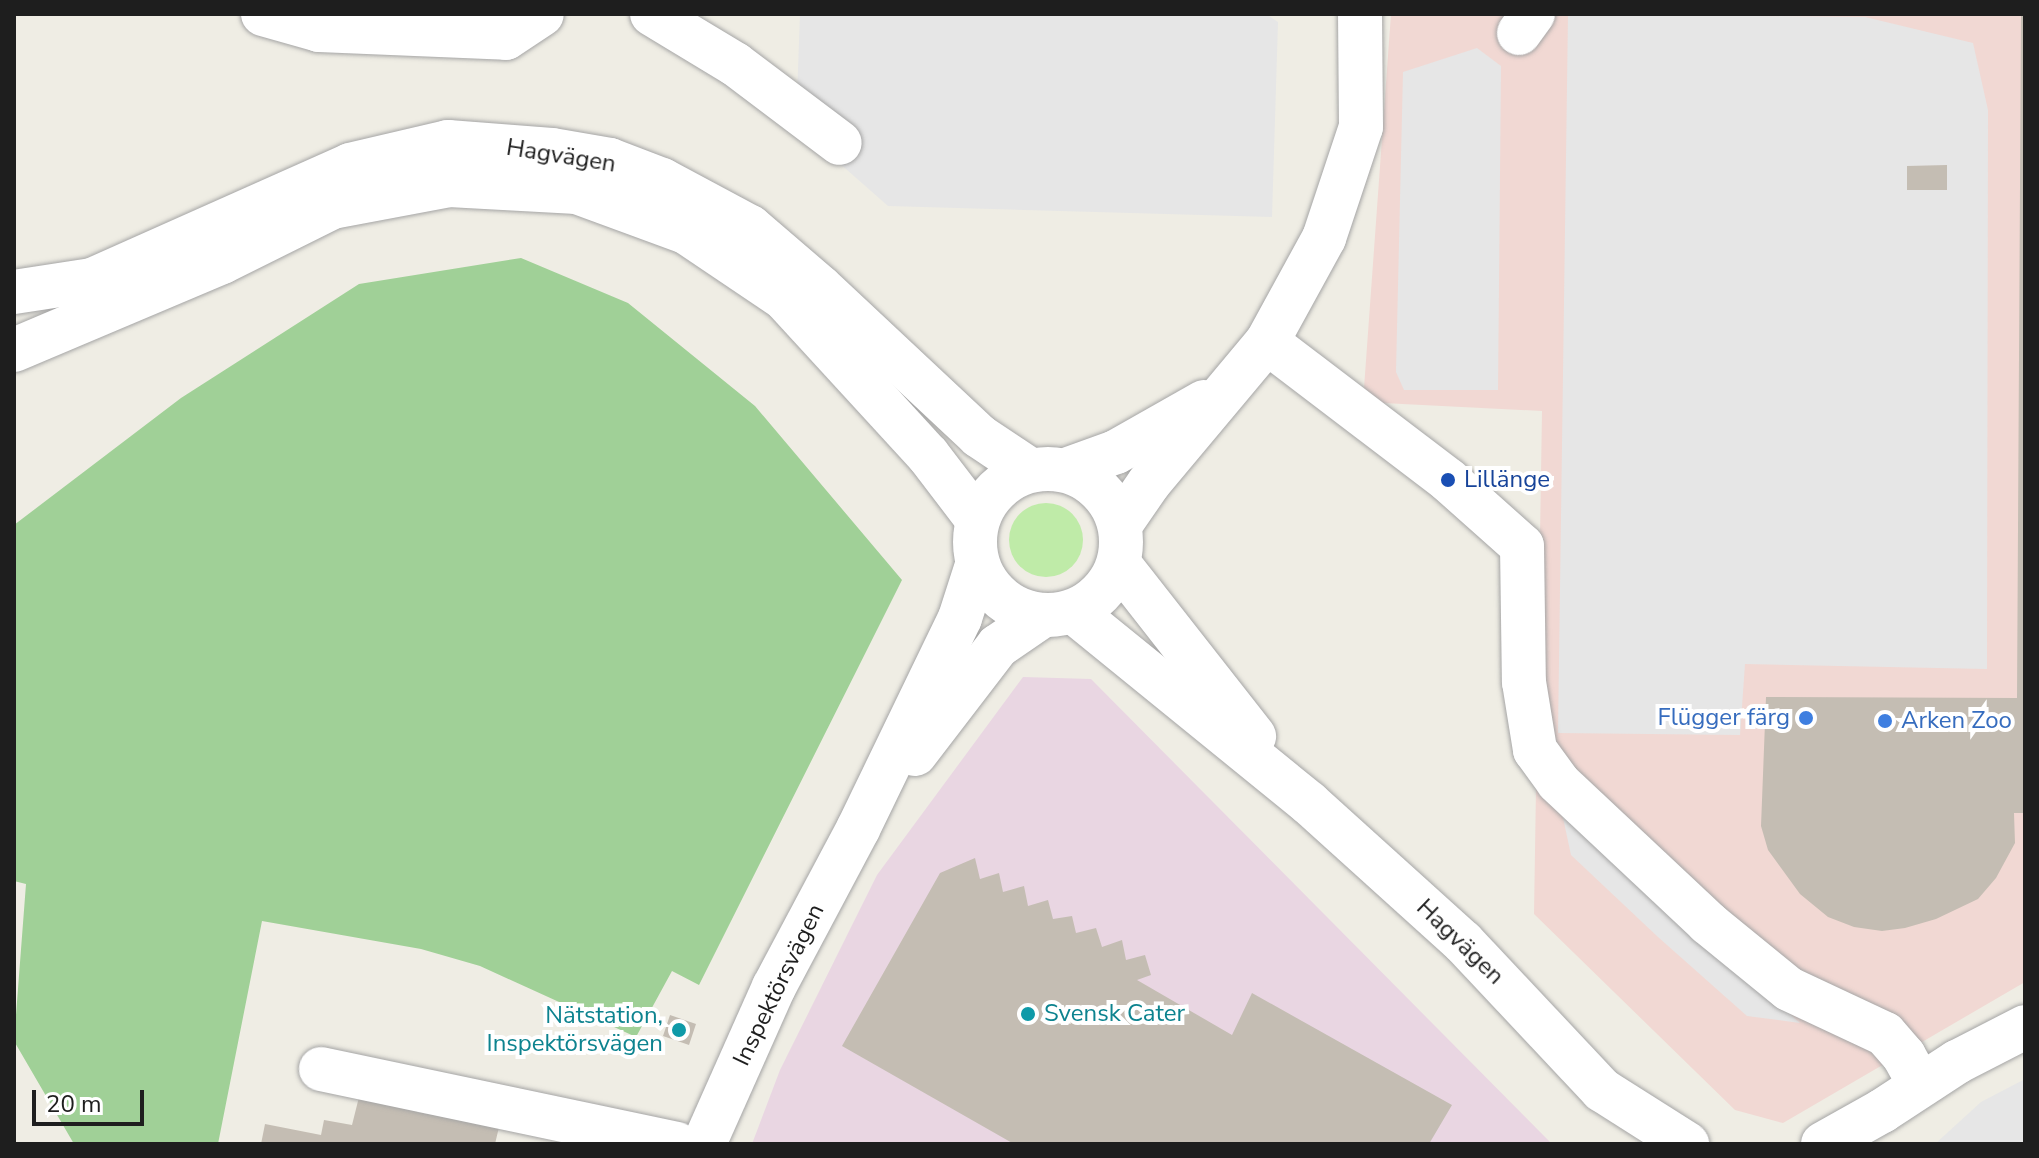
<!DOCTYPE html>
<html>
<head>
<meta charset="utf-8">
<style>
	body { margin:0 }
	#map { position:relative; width:2039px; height:1158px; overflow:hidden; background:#efede4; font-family:"Nunito Sans",sans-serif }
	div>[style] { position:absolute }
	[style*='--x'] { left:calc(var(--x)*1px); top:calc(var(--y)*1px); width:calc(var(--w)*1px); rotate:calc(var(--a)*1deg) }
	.commercial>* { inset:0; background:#f1d8d3 }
	.industrial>* { inset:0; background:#e9d6e2 }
	.grass>* { inset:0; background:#bfeba8 }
	.round { border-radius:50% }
	.forest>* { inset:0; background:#a0d097 }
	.parking>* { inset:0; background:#e6e6e6 }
	.building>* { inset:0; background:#c4bdb3 }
	.roads { filter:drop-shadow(0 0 2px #a5a5a5) drop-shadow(0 0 2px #a5a5a5) }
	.minor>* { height:44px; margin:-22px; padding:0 22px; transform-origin:22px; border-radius:22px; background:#fff }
	.minor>.ring { margin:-22px; padding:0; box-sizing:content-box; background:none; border:44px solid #fff; border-radius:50% }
	.dots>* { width:22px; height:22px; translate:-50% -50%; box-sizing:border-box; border:4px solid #fff; border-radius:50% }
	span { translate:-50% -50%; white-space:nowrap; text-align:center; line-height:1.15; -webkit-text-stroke:8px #fff; paint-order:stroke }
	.street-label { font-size:24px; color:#1e1e1e }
	.transit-label { font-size:24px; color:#164399 }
	.left { translate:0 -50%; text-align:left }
	.shop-label { font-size:24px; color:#366cbe }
	.right { translate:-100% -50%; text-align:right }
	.culture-label { font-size:24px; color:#0d838f }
	.frame { position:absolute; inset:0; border:16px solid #1e1e1e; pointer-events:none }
	.scale { position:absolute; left:32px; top:1090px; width:112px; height:36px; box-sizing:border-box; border:4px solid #1e1e1e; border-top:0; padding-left:10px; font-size:24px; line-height:28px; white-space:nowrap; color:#1e1e1e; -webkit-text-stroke:6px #fff; paint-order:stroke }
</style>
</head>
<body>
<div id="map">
	<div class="commercial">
		<div style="clip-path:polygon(1391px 14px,2025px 14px,2025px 982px,1783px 1123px,1735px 1110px,1534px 914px,1542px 411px,1363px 402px)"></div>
	</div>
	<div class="industrial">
		<div style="clip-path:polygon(1023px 677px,1091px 679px,1552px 1144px,752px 1144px,780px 1070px,877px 875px)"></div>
	</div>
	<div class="grass">
		<div class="round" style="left:1009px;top:503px;width:74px;height:74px"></div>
	</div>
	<div class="forest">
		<div style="clip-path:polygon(521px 258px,628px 303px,755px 406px,902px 580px,699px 985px,672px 971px,636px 1037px,480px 966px,421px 949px,262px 921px,218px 1144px,74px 1144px,14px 1041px,26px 884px,14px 881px,14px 525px,181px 398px,359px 284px)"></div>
	</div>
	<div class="parking">
		<div style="clip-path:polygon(800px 14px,1266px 14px,1278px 22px,1272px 217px,888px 206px,796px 125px)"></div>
		<div style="clip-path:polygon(1568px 14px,1865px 17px,1973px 43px,1988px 110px,1987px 669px,1745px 664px,1740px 735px,1558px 733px)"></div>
		<div style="clip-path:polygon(1477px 48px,1501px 66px,1498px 390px,1404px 390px,1396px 372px,1403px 72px)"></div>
		<div style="clip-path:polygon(1562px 813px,1800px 1023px,1747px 1016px,1658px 937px,1571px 855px)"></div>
		<div style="clip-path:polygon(2025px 1079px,2025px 1144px,1935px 1144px,1981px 1102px)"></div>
	</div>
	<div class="building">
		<div style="clip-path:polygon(2021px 14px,2025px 14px,2025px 813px,2014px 813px,2015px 843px,1996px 878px,1978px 899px,1936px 919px,1905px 928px,1882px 931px,1854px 927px,1828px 917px,1800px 894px,1768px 850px,1761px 826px,1766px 697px,2017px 698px)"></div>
		<div style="clip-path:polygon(1947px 165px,1947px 190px,1907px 190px,1907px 166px)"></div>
		<div style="clip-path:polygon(975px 858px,980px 879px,999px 873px,1003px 892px,1024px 886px,1028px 906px,1048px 900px,1053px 919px,1072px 916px,1076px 933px,1096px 928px,1102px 947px,1122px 940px,1126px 960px,1145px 955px,1151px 975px,1137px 980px,1232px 1035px,1252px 993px,1452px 1105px,1429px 1144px,1014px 1144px,842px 1046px,940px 873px)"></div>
		<div style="clip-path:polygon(670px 1015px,696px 1024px,689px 1045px,663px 1036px)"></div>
		<div style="clip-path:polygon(359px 1097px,418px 1106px,417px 1112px,499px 1127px,495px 1144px,261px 1144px,265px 1124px,321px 1135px,324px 1120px,352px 1125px)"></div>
	</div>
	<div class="roads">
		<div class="minor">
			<div style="--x:263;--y:14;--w:58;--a:15.9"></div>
			<div style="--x:319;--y:30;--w:187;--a:2.4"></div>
			<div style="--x:506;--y:38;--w:43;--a:-33.7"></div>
			<div style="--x:652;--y:14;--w:97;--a:31.1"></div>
			<div style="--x:735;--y:64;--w:131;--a:37"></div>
			<div style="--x:1519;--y:33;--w:24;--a:-54"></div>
			<div style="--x:14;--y:292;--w:79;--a:-8.7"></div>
			<div style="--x:92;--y:280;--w:282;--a:-24"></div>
			<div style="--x:350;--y:165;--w:101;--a:-13.2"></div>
			<div style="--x:448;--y:142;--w:104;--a:4.4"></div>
			<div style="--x:552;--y:150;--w:59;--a:9.8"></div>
			<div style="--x:610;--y:160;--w:56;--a:21"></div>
			<div style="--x:662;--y:180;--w:100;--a:28.1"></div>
			<div style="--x:750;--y:227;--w:92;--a:40.6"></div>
			<div style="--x:820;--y:287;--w:218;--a:43.1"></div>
			<div style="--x:979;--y:436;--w:61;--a:33.7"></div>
			<div style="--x:1267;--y:342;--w:228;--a:37.3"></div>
			<div style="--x:1448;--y:480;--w:99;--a:41.7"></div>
			<div style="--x:1522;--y:546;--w:136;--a:89.2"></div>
			<div style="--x:1524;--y:682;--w:69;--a:80.8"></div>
			<div style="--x:1535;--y:750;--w:39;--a:54"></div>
			<div style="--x:1558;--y:782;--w:206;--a:43.2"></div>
			<div style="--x:1708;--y:923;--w:104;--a:39.2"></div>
			<div style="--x:1789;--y:989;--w:106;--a:25.1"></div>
			<div style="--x:1885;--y:1034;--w:29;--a:49"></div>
			<div style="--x:1904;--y:1056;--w:33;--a:61"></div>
			<div style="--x:14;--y:350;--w:226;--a:-22.9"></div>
			<div style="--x:222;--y:262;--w:124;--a:-26.4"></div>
			<div style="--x:333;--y:207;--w:118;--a:-10.7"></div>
			<div style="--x:449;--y:185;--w:128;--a:3.1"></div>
			<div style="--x:577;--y:192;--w:116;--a:20.2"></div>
			<div style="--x:686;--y:232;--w:118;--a:34"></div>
			<div style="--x:784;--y:298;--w:213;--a:47.5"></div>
			<div style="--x:928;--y:455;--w:81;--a:52.6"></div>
			<div class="ring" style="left:975px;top:469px;width:102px;height:102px"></div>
			<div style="--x:1066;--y:470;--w:53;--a:-19.8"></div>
			<div style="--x:1116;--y:452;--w:101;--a:-29.6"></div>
			<div style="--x:1120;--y:525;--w:51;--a:-55.4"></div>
			<div style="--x:1149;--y:483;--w:184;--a:-50.1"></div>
			<div style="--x:1267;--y:342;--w:119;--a:-61.3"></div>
			<div style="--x:1324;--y:238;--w:117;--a:-71.6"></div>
			<div style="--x:1361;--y:127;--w:113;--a:-90.5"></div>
			<div style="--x:1119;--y:564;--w:219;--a:51.9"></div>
			<div style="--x:1074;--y:612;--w:303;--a:39.1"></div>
			<div style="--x:1309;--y:803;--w:207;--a:42.1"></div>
			<div style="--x:1463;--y:942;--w:203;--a:46.8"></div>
			<div style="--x:1602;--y:1090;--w:101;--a:32.4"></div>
			<div style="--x:915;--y:754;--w:136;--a:-52.5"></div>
			<div style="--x:998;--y:646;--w:53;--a:-34.3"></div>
			<div style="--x:321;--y:1069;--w:364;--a:11.9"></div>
			<div style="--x:704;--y:1144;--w:172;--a:-66"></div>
			<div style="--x:774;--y:987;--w:179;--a:-62"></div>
			<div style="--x:858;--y:829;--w:234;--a:-64.2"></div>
			<div style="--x:960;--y:618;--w:56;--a:-72.2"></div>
			<div style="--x:1823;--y:1144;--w:68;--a:-29.2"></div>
			<div style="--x:1882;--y:1111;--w:90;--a:-33.2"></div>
			<div style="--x:1957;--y:1062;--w:76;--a:-27.2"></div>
		</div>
	</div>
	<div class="dots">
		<div style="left:1448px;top:480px;background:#1a4fb4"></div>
		<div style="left:1806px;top:718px;background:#3f7fe0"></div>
		<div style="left:1885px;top:721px;background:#3f7fe0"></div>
		<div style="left:1028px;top:1014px;background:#0f9aa8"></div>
		<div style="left:679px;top:1030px;background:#0f9aa8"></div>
	</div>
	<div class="street-label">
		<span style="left:561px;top:156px;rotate:9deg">Hagvägen</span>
		<span style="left:1460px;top:942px;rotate:44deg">Hagvägen</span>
		<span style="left:779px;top:985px;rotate:-64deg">Inspektörsvägen</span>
	</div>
	<div class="transit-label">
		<span class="left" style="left:1464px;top:480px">Lillänge</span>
	</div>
	<div class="shop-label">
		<span class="right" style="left:1790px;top:718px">Flügger färg</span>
		<span class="left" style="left:1901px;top:721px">Arken Zoo</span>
	</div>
	<div class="culture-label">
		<span class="left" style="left:1044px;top:1014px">Svensk Cater</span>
		<span class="right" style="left:663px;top:1030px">Nätstation,<br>Inspektörsvägen</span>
	</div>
	<div class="frame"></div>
	<div class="scale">20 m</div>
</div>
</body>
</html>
